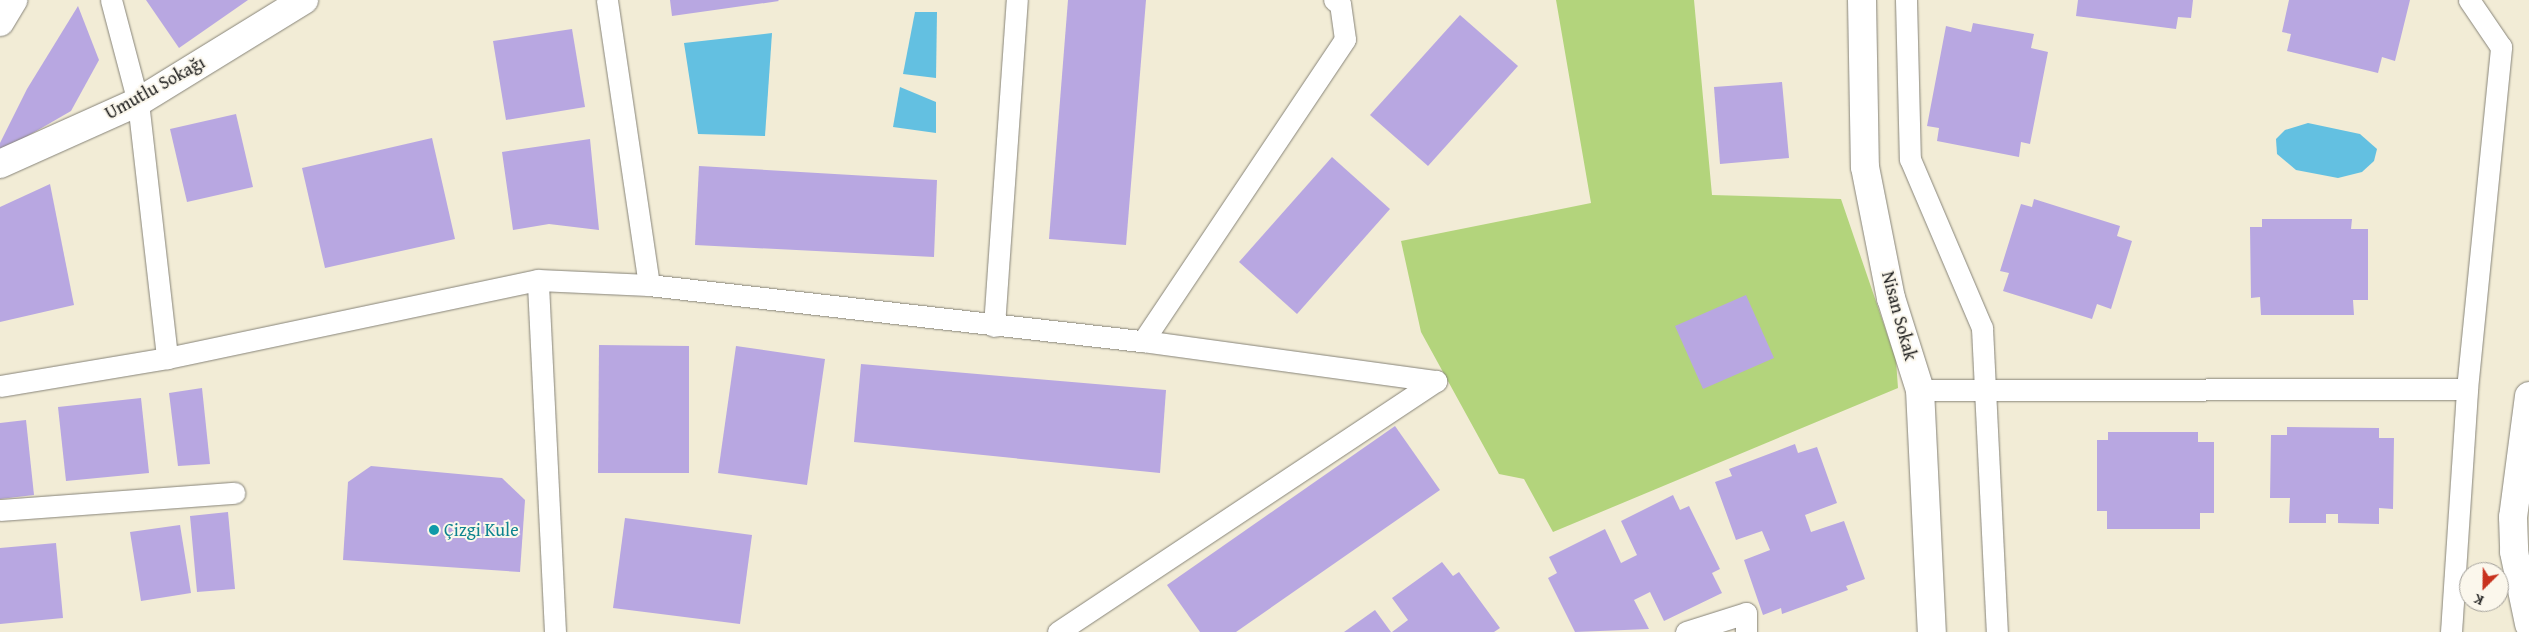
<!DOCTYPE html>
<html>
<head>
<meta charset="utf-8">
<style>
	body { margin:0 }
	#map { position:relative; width:2529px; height:632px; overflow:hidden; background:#f2ecd6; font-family:"Gentium Book Plus",serif }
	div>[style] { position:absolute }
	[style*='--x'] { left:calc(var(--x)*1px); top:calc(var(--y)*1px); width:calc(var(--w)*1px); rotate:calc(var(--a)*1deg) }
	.green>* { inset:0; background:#b3d47c }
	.water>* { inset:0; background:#63c0e1 }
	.building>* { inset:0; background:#b8a7e1 }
	.roads { filter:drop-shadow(0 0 1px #878479) drop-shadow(0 0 1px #878479) }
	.service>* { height:21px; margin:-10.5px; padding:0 10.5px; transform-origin:10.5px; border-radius:10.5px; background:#fff }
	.minor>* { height:28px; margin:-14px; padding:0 14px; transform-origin:14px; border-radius:14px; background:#fff }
	.tertiary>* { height:28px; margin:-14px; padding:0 14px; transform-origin:14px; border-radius:14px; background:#fff }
	.dots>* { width:14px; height:14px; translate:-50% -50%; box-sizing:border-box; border:2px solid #fbf7ec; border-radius:50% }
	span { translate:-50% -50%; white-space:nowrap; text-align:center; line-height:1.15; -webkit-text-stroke:4px #fbf7ec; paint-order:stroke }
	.street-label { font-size:18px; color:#1c1c1c }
	.culture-label { font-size:18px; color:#0d838f }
	.left { translate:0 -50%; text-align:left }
	.north { position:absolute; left:2459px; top:562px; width:50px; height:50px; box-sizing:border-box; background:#fbf7ec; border:1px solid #a29f99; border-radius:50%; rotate:203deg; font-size:14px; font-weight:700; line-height:20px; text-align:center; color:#1c1c1c }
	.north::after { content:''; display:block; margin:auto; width:18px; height:22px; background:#c8321e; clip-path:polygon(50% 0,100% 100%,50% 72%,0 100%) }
</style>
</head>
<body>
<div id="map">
	<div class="green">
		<div style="clip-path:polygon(1556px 0,1694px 0,1712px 195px,1841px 199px,1896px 360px,1898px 388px,1553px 532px,1524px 479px,1499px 474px,1421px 332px,1401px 241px,1591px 203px)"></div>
	</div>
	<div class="water">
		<div style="clip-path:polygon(915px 12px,937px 12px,936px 78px,903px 74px)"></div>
		<div style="clip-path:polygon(772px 33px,765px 136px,698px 134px,684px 43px)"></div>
		<div style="clip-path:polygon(900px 87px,936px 102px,936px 133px,893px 127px)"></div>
		<div style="clip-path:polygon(2308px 123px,2360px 134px,2377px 149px,2374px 161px,2362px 172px,2338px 178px,2296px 170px,2277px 154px,2276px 139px,2285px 130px)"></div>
	</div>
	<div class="building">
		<div style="clip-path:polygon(146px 0,248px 0,179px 48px)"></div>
		<div style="clip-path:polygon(670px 0,778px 0,779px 1px,672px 16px)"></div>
		<div style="clip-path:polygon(1068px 0,1146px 0,1126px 245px,1049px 239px)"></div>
		<div style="clip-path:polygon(2078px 0,2193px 0,2191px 18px,2178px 17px,2176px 29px,2076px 16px)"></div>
		<div style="clip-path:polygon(2289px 0,2410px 0,2395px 61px,2382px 57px,2378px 73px,2287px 51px,2291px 34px,2282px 32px)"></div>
		<div style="clip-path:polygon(78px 6px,99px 60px,71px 111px,0 152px,0 143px,27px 89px)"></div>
		<div style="clip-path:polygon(1460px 15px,1518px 66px,1428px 166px,1370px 115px)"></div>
		<div style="clip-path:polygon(1973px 23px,2034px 34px,2031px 48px,2048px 52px,2030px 144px,2021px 142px,2019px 157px,1937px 141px,1939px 128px,1927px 126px,1946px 26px,1971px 32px)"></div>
		<div style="clip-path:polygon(572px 29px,585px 107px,506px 120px,493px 41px)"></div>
		<div style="clip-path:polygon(1782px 82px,1789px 158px,1720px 164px,1714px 87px)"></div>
		<div style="clip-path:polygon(236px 114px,253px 187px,187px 202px,170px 129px)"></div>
		<div style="clip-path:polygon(432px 138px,455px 239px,325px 268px,302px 168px)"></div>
		<div style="clip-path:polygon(590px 139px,599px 230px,549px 224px,513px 230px,502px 152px)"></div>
		<div style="clip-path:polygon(1332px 157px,1390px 209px,1297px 314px,1239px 262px)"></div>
		<div style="clip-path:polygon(699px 166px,937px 180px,934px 257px,695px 245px)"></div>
		<div style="clip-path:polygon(50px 184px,74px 305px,0 322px,0 207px)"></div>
		<div style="clip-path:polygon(2034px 199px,2120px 226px,2117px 236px,2132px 241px,2111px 309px,2097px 304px,2092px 319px,2003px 291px,2009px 273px,2000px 271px,2021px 204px,2032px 207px)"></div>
		<div style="clip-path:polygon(2262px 219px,2352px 219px,2351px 229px,2368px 229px,2368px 300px,2353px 300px,2354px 315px,2261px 315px,2260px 297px,2251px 298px,2250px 227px,2262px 227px)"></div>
		<div style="clip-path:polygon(1746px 295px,1774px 358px,1703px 389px,1675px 326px)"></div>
		<div style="clip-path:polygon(599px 345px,689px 346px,689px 473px,598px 473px)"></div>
		<div style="clip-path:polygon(736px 346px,825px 359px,807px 485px,718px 473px)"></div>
		<div style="clip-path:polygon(861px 364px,1166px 390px,1160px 473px,854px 442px)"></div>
		<div style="clip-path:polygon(202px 388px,210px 464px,178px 466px,169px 393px)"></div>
		<div style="clip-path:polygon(141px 398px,149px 473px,66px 481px,58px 407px)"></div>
		<div style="clip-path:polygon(26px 420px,34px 495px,0 499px,0 423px)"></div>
		<div style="clip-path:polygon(1395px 426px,1440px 490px,1236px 632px,1200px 632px,1167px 585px)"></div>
		<div style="clip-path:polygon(2287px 427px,2379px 428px,2379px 438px,2394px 438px,2393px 509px,2379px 508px,2379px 524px,2338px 523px,2338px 514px,2326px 514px,2326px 523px,2289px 523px,2290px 498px,2270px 498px,2271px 435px,2287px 435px)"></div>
		<div style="clip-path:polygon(2108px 432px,2198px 432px,2198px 442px,2214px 442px,2214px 513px,2200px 513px,2200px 529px,2107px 529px,2107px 511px,2097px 511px,2097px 440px,2108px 440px)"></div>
		<div style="clip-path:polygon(1795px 444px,1798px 453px,1817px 447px,1837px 503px,1805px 515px,1811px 532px,1844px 521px,1865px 579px,1846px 586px,1848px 590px,1782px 614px,1781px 608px,1763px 615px,1744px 560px,1770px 550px,1762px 531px,1736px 540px,1715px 482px,1732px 476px,1729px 469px)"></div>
		<div style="clip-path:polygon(371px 466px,502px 478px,525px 500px,520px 572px,343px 560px,348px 482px)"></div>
		<div style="clip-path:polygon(1673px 495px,1680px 510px,1689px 506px,1720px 569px,1712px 573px,1722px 593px,1664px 621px,1650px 592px,1634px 600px,1649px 629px,1575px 632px,1548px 578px,1557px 573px,1549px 557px,1605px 529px,1621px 563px,1637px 555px,1621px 521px)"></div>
		<div style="clip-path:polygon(228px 512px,235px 589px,197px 592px,190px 516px)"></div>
		<div style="clip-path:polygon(625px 518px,752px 535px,740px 624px,613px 608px)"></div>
		<div style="clip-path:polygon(180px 525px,191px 593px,141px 601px,130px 532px)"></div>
		<div style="clip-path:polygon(56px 543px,63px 618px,0 624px,0 548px)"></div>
		<div style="clip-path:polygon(1442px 562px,1453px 576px,1459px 572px,1500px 628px,1494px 632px,1392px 632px,1408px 620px,1392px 598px)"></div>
		<div style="clip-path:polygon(1375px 610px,1391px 632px,1344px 632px)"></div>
	</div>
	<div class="roads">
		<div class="service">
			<div style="--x:111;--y:0;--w:106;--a:75.2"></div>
			<div style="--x:138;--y:102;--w:258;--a:83.5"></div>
			<div style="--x:1906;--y:0;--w:159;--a:88.6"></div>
			<div style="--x:1910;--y:159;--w:184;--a:66.9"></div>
			<div style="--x:1982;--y:328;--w:304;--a:87.2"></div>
			<div style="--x:649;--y:285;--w:497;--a:6.5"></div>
			<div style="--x:1143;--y:341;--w:296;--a:7.8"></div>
			<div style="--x:994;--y:326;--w:327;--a:-86"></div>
			<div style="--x:1143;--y:341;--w:363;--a:-56.2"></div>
			<div style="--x:1345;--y:39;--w:35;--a:-98"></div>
			<div style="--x:1340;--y:4;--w:7;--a:-146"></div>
			<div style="--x:0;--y:386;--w:169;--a:-9.5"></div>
			<div style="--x:167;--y:358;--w:379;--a:-11.9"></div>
			<div style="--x:1920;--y:390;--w:547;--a:-0.1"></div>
			<div style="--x:0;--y:510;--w:235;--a:-4.2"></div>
			<div style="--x:555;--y:632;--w:352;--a:-92.8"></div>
			<div style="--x:538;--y:280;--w:111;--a:2.6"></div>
			<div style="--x:649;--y:285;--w:288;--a:-98.4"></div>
			<div style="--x:1058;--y:632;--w:454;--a:-33.6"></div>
			<div style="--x:1686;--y:632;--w:63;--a:-17.6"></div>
			<div style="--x:1746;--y:613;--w:19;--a:90"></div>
			<div style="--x:2451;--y:632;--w:244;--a:-86.2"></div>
			<div style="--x:2467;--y:389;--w:344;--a:-84.3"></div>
			<div style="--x:2501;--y:47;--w:57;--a:-124.2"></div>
		</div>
		<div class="minor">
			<div style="--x:1862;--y:0;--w:167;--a:89"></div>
			<div style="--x:1865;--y:167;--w:134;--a:78.8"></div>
			<div style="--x:1891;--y:298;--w:96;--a:72.5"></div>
			<div style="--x:1920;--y:390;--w:242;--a:87.2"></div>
			<div style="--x:0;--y:164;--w:151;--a:-24.2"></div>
			<div style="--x:138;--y:102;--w:195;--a:-31.6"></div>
			<div style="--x:2529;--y:396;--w:122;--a:97.5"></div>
			<div style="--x:2513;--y:517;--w:35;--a:88"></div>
			<div style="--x:2514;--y:552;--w:74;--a:78.2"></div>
		</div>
		<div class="tertiary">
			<div style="--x:0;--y:22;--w:26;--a:-59"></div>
		</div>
	</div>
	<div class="dots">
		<div style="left:434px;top:530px;background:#0f9aa8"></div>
	</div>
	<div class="street-label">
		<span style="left:155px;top:88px;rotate:-29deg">Umutlu Sokağı</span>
		<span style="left:1899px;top:316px;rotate:75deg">Nisan Sokak</span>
	</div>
	<div class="culture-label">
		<span class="left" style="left:444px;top:530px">Çizgi Kule</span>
	</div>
	<div class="north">K</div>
</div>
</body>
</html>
